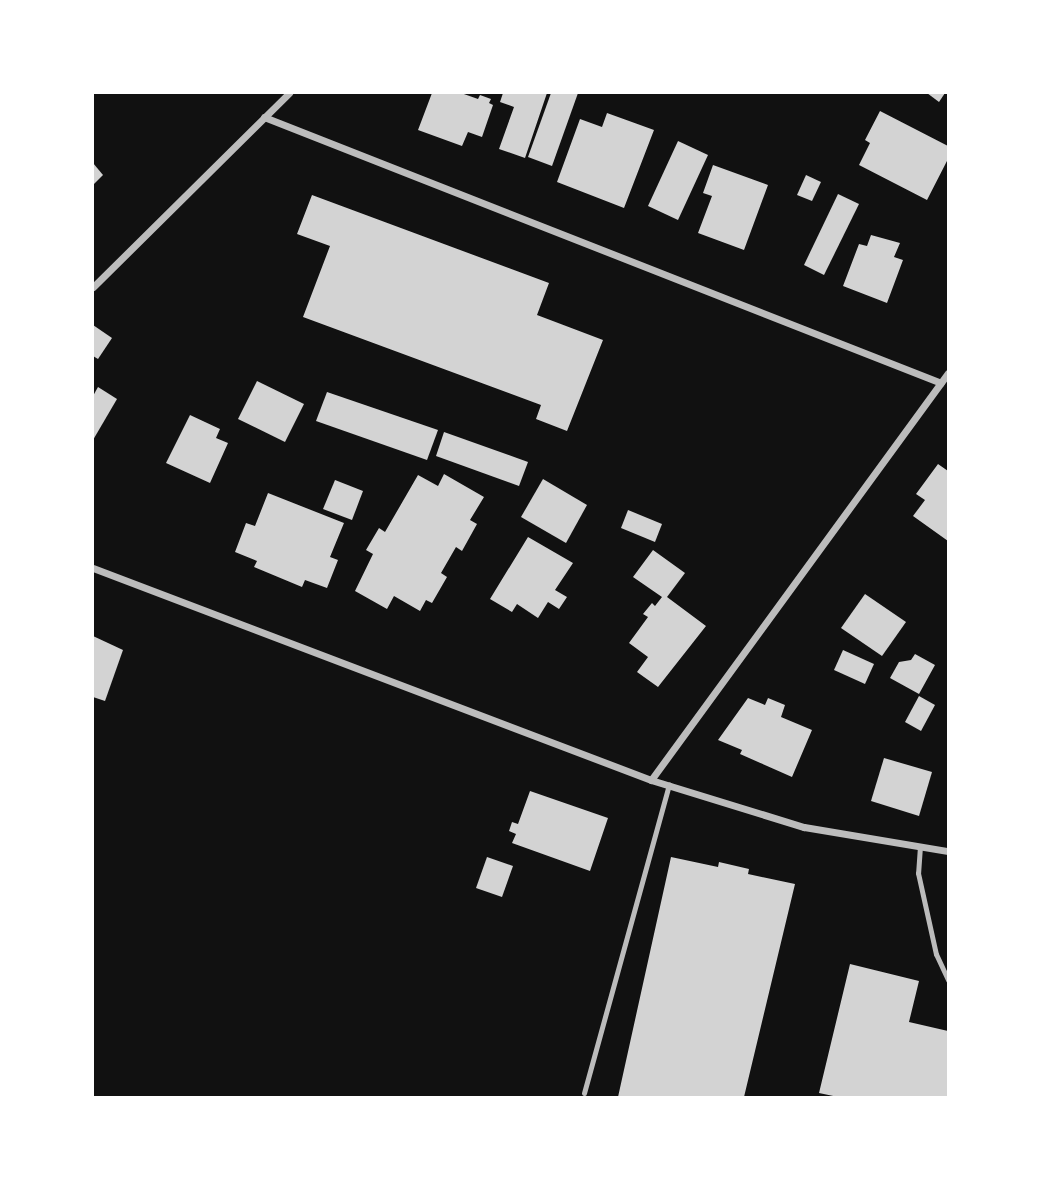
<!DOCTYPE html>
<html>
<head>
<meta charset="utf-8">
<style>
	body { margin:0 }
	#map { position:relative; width:1041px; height:1190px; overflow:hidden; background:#111; font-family:Poppins,sans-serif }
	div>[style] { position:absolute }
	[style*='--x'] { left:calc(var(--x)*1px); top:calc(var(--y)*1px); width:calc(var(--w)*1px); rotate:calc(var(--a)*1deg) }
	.building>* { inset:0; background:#d3d3d3 }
	.service>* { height:5px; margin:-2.5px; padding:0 2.5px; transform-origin:2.5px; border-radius:2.5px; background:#bcbcbc }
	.minor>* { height:7px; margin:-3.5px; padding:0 3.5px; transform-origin:3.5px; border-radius:3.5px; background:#bcbcbc }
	span { translate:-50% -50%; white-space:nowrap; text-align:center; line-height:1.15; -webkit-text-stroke:5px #fff; paint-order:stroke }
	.frame { position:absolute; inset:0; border:94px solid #fff; pointer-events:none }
</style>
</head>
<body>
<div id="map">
	<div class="building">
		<div style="clip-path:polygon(432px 93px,461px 93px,478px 99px,480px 95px,491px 99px,489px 103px,493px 105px,482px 137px,468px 132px,462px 146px,418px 130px)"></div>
		<div style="clip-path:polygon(503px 93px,547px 93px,525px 158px,499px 149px,514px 107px,500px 102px)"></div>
		<div style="clip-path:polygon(551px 93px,578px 93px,552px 166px,528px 157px)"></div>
		<div style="clip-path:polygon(927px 93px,945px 93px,939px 102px)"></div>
		<div style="clip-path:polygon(880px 111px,948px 146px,948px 159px,927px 200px,859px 165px,870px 143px,865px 140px)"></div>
		<div style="clip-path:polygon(607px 113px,654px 130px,624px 208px,557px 182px,580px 119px,602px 127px)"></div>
		<div style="clip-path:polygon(678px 141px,708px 155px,678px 220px,648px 206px)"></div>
		<div style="clip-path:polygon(93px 163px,103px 175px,93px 185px)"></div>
		<div style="clip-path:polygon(713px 165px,768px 185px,744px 250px,698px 233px,712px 196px,703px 193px)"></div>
		<div style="clip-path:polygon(806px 175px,821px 182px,812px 201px,797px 195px)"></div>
		<div style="clip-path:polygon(838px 194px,859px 204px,824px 275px,804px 265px)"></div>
		<div style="clip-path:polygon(312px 195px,549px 283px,537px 315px,603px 340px,567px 431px,536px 419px,541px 405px,303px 317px,330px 246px,297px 234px)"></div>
		<div style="clip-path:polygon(871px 235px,900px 243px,894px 257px,903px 260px,887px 303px,843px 286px,859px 244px,867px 246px)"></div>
		<div style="clip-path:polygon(93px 325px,112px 338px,98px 359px,93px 356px)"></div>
		<div style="clip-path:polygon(257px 381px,304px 404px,285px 442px,238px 419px)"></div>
		<div style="clip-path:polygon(98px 387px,117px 399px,93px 440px,93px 396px)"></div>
		<div style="clip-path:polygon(327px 392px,438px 430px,427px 460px,316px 421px)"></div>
		<div style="clip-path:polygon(190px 415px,220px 429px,216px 438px,228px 443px,210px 483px,166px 463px)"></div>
		<div style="clip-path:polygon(444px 432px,528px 462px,519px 486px,436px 456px)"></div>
		<div style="clip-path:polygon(938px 464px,948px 471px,948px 541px,913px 516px,925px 500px,916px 494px)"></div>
		<div style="clip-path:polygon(444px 474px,484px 497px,470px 520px,477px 524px,462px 551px,456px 547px,441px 573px,447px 577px,432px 603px,426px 600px,420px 611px,394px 596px,387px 609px,355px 591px,373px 554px,366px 550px,379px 528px,385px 532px,418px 475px,438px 486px)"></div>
		<div style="clip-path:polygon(543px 479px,587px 505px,566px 543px,521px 517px)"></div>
		<div style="clip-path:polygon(335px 480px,363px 491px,352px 520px,323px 509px)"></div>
		<div style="clip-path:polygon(268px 493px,344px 523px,330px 557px,338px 560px,327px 588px,305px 580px,302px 587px,254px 567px,257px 561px,235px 552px,246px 523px,255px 526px)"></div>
		<div style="clip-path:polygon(628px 510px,662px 524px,655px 542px,621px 528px)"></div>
		<div style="clip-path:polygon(528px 537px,573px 563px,555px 590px,567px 597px,559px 609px,548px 602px,538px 618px,517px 604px,512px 612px,490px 599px)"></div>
		<div style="clip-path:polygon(653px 550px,685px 573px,667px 597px,706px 626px,658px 687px,637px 672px,648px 657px,629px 643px,648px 617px,643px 614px,652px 603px,655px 606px,662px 597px,633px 577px)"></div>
		<div style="clip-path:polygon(865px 594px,906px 622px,882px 656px,841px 628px)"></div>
		<div style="clip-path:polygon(93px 636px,123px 650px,105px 701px,93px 697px)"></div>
		<div style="clip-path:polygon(843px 650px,874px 664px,865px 684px,834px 670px)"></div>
		<div style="clip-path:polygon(915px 654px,935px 665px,919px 694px,890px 678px,899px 662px,911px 660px)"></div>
		<div style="clip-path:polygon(919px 696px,935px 705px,921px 731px,905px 722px)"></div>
		<div style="clip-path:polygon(748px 698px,765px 705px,768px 698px,785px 705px,781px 717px,812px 730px,792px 777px,740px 754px,742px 750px,718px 740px)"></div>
		<div style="clip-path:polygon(884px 758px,932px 772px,919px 816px,871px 801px)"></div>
		<div style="clip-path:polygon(530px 791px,608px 818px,590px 871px,512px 843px,516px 834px,509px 831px,512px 822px,518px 824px)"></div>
		<div style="clip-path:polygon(487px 857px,513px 866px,502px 897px,476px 888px)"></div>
		<div style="clip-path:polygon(671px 857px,718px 867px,719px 862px,749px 869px,748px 874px,795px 884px,744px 1097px,618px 1097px)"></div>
		<div style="clip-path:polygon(850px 964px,919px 981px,909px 1022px,948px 1031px,948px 1097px,838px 1097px,819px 1093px)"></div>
	</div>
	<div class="service">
		<div style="--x:920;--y:846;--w:27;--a:94"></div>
		<div style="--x:918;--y:873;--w:83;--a:77.5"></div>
		<div style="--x:936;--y:954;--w:29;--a:65"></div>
		<div style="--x:584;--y:1093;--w:320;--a:-74.6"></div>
	</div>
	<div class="minor">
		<div style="--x:264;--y:117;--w:727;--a:21.45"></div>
		<div style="--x:93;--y:287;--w:276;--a:-44.7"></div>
		<div style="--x:93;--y:568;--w:597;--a:20.8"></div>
		<div style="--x:651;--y:780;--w:160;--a:17.1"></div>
		<div style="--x:804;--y:827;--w:146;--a:9.5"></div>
		<div style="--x:651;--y:780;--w:504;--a:-53.88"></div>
	</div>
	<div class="frame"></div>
</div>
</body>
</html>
